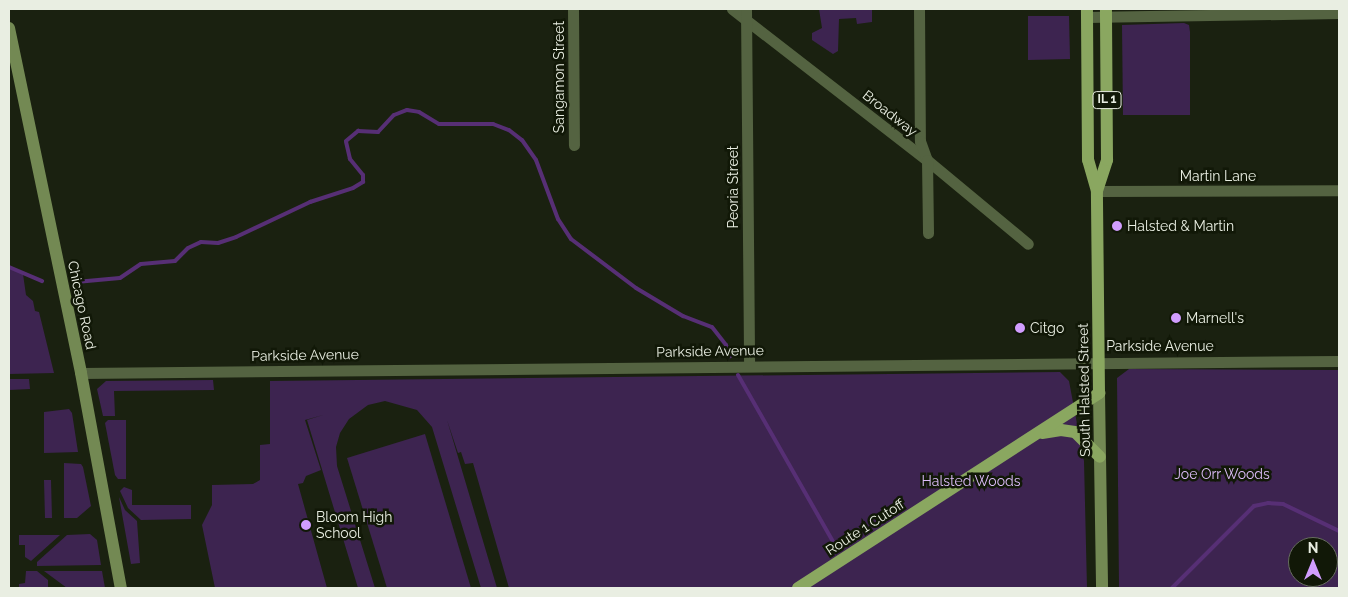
<!DOCTYPE html>
<html>
<head>
<meta charset="utf-8">
<style>
	body { margin:0 }
	#map { position:relative; width:1348px; height:597px; overflow:hidden; background:#1a2110; font-family:Raleway,sans-serif }
	div>[style] { position:absolute }
	[style*='--x'] { left:calc(var(--x)*1px); top:calc(var(--y)*1px); width:calc(var(--w)*1px); rotate:calc(var(--a)*1deg) }
	.green>* { inset:0; background:#3d2450 }
	.stream>* { height:4px; margin:-2px; padding:0 2px; transform-origin:2px; border-radius:2px; background:#572f75 }
	.street>* { height:11px; margin:-5.5px; padding:0 5.5px; transform-origin:5.5px; border-radius:5.5px; background:#546341 }
	.secondary>* { height:12px; margin:-6px; padding:0 6px; transform-origin:6px; border-radius:6px; background:#738953 }
	.primary>* { height:12px; margin:-6px; padding:0 6px; transform-origin:6px; border-radius:6px; background:#8aa760 }
	.dots>* { width:14px; height:14px; translate:-50% -50%; box-sizing:border-box; border:2px solid #111807; border-radius:50% }
	span { translate:-50% -50%; white-space:nowrap; text-align:center; line-height:1.15; -webkit-text-stroke:5px #111807; paint-order:stroke }
	.shield-label span { padding:1px 4px; background:#111807; border:1px solid; border-radius:4px; -webkit-text-stroke-width:0 }
	.shield-label { font-size:12px; color:#e9eee2; font-weight:700 }
	.street-label { font-size:14px; color:#e9eee2 }
	.poi-label { font-size:14px; color:#e9eee2 }
	.left { translate:0 -50%; text-align:left }
	.park-label { font-size:14px; color:#ddbdfa }
	.frame { position:absolute; inset:0; border:10px solid #e9eee2; pointer-events:none }
	.north { position:absolute; left:1288px; top:537px; width:50px; height:50px; box-sizing:border-box; background:#111807; border:1px solid #676e5f; border-radius:50%; rotate:0deg; font-size:14px; font-weight:700; line-height:20px; text-align:center; color:#e9eee2 }
	.north::after { content:''; display:block; margin:auto; width:18px; height:22px; background:#d19dfe; clip-path:polygon(50% 0,100% 100%,50% 72%,0 100%) }
</style>
</head>
<body>
<div id="map">
	<div class="green">
		<div style="clip-path:polygon(819px 9px,872px 9px,872px 22px,857px 24px,856px 18px,839px 19px,838px 51px,833px 54px,812px 40px,812px 33px,822px 28px)"></div>
		<div style="clip-path:polygon(1028px 16px,1069px 16px,1070px 59px,1028px 60px)"></div>
		<div style="clip-path:polygon(1184px 23px,1189px 25px,1190px 32px,1190px 115px,1123px 115px,1122px 25px)"></div>
		<div style="clip-path:polygon(9px 268px,23px 274px,26px 295px,33px 301px,35px 311px,39px 312px,54px 373px,9px 374px)"></div>
		<div style="clip-path:polygon(evenodd,1129px 369px,1339px 370px,1339px 588px,1119px 588px,1117px 378px,1129px 369px,1298px 547px,1328px 547px,1328px 577px,1298px 577px,1298px 547px)"></div>
		<div style="clip-path:polygon(1060px 372px,1069px 381px,1084px 461px,1087px 588px,509px 588px,473px 463px,465px 464px,461px 452px,458px 453px,447px 420px,497px 588px,481px 588px,432px 427px,417px 410px,385px 401px,368px 405px,349px 419px,340px 433px,336px 447px,337px 466px,375px 588px,358px 588px,307px 420px,323px 415px,305px 420px,321px 470px,306px 476px,303px 483px,298px 484px,327px 588px,215px 588px,202px 525px,212px 505px,212px 485px,253px 484px,260px 480px,260px 445px,270px 444px,270px 381px)"></div>
		<div style="clip-path:polygon(9px 379px,29px 379px,30px 389px,9px 390px)"></div>
		<div style="clip-path:polygon(213px 380px,214px 390px,114px 391px,115px 416px,103px 416px,97px 389px,106px 381px)"></div>
		<div style="clip-path:polygon(69px 409px,72px 413px,78px 452px,44px 453px,44px 412px)"></div>
		<div style="clip-path:polygon(108px 420px,126px 420px,126px 479px,118px 479px,115px 475px,105px 423px)"></div>
		<div style="clip-path:polygon(425px 434px,471px 588px,387px 588px,347px 458px)"></div>
		<div style="clip-path:polygon(64px 463px,81px 464px,83px 467px,91px 506px,77px 518px,64px 518px)"></div>
		<div style="clip-path:polygon(44px 480px,51px 480px,52px 518px,45px 518px)"></div>
		<div style="clip-path:polygon(124px 487px,132px 490px,132px 505px,191px 505px,191px 519px,141px 520px,128px 508px,120px 491px)"></div>
		<div style="clip-path:polygon(119px 497px,125px 510px,137px 521px,140px 563px,131px 564px)"></div>
		<div style="clip-path:polygon(90px 534px,97px 540px,101px 565px,37px 566px,37px 562px,67px 535px)"></div>
		<div style="clip-path:polygon(19px 535px,60px 535px,31px 561px,25px 557px,25px 545px,19px 545px)"></div>
		<div style="clip-path:polygon(26px 571px,37px 571px,48px 580px,48px 588px,19px 588px,19px 584px,25px 583px)"></div>
		<div style="clip-path:polygon(44px 571px,102px 571px,105px 588px,67px 588px)"></div>
	</div>
	<div class="stream">
		<div style="--x:9;--y:267;--w:36;--a:23"></div>
		<div style="--x:76;--y:282;--w:44;--a:-5.2"></div>
		<div style="--x:120;--y:278;--w:25;--a:-34"></div>
		<div style="--x:141;--y:264;--w:34;--a:-5"></div>
		<div style="--x:175;--y:261;--w:18;--a:-45"></div>
		<div style="--x:188;--y:248;--w:14;--a:-25"></div>
		<div style="--x:201;--y:242;--w:17;--a:3"></div>
		<div style="--x:218;--y:243;--w:19;--a:-18"></div>
		<div style="--x:236;--y:237;--w:82;--a:-25.3"></div>
		<div style="--x:310;--y:202;--w:45;--a:-18"></div>
		<div style="--x:353;--y:188;--w:12;--a:-31"></div>
		<div style="--x:363;--y:182;--w:7;--a:-90"></div>
		<div style="--x:363;--y:175;--w:21;--a:-129"></div>
		<div style="--x:350;--y:159;--w:18;--a:-103"></div>
		<div style="--x:346;--y:141;--w:16;--a:-40"></div>
		<div style="--x:358;--y:131;--w:20;--a:3"></div>
		<div style="--x:378;--y:132;--w:23;--a:-47"></div>
		<div style="--x:394;--y:115;--w:14;--a:-21"></div>
		<div style="--x:407;--y:110;--w:12;--a:9"></div>
		<div style="--x:419;--y:112;--w:23;--a:31"></div>
		<div style="--x:439;--y:124;--w:54;--a:0"></div>
		<div style="--x:493;--y:124;--w:17;--a:21"></div>
		<div style="--x:509;--y:130;--w:16;--a:38"></div>
		<div style="--x:522;--y:140;--w:24;--a:55"></div>
		<div style="--x:536;--y:160;--w:63;--a:69.6"></div>
		<div style="--x:558;--y:219;--w:24;--a:57"></div>
		<div style="--x:571;--y:239;--w:81;--a:37"></div>
		<div style="--x:636;--y:288;--w:55;--a:30.8"></div>
		<div style="--x:683;--y:316;--w:31;--a:21"></div>
		<div style="--x:712;--y:327;--w:23;--a:52"></div>
		<div style="--x:726;--y:345;--w:12;--a:70"></div>
		<div style="--x:738;--y:375;--w:202;--a:60.3"></div>
		<div style="--x:1172;--y:588;--w:116;--a:-45"></div>
		<div style="--x:1254;--y:506;--w:14;--a:-12"></div>
		<div style="--x:1268;--y:503;--w:15;--a:4"></div>
		<div style="--x:1283;--y:504;--w:62;--a:25.7"></div>
	</div>
	<div class="street">
		<div style="--x:573;--y:9;--w:136;--a:89.6"></div>
		<div style="--x:732;--y:9;--w:247;--a:37.8"></div>
		<div style="--x:927;--y:160;--w:131;--a:39.7"></div>
		<div style="--x:746;--y:9;--w:356;--a:89.5"></div>
		<div style="--x:919;--y:9;--w:132;--a:89.6"></div>
		<div style="--x:920;--y:141;--w:20;--a:70"></div>
		<div style="--x:927;--y:160;--w:73;--a:89.2"></div>
		<div style="--x:1087;--y:17;--w:252;--a:-0.9"></div>
		<div style="--x:1097;--y:191;--w:242;--a:-0.2"></div>
		<div style="--x:81;--y:373;--w:1258;--a:-0.55"></div>
	</div>
	<div class="secondary">
		<div style="--x:9;--y:28;--w:352;--a:78.2"></div>
		<div style="--x:81;--y:373;--w:219;--a:79.5"></div>
		<div style="--x:1099;--y:393;--w:195;--a:89.1"></div>
	</div>
	<div class="primary">
		<div style="--x:1097;--y:191;--w:33;--a:-72"></div>
		<div style="--x:1107;--y:160;--w:151;--a:-90.4"></div>
		<div style="--x:1042;--y:433;--w:19;--a:-9"></div>
		<div style="--x:1061;--y:430;--w:14;--a:8"></div>
		<div style="--x:1075;--y:432;--w:35;--a:45"></div>
		<div style="--x:798;--y:588;--w:359;--a:-32.9"></div>
		<div style="--x:1099;--y:393;--w:202;--a:-90.6"></div>
		<div style="--x:1097;--y:191;--w:32;--a:-106"></div>
		<div style="--x:1088;--y:160;--w:151;--a:-90.4"></div>
	</div>
	<div class="dots">
		<div style="left:1117px;top:226px;background:#d19dfe"></div>
		<div style="left:1176px;top:318px;background:#d19dfe"></div>
		<div style="left:1020px;top:328px;background:#d19dfe"></div>
		<div style="left:306px;top:525px;background:#d19dfe"></div>
	</div>
	<div class="shield-label">
		<span style="left:1107px;top:100px">IL 1</span>
	</div>
	<div class="street-label">
		<span style="left:559px;top:77px;rotate:-90deg">Sangamon Street</span>
		<span style="left:890px;top:113px;rotate:38deg">Broadway</span>
		<span style="left:1218px;top:176px">Martin Lane</span>
		<span style="left:733px;top:187px;rotate:-90deg">Peoria Street</span>
		<span style="left:82px;top:305px;rotate:78deg">Chicago Road</span>
		<span style="left:1160px;top:346px">Parkside Avenue</span>
		<span style="left:710px;top:351px;rotate:-1deg">Parkside Avenue</span>
		<span style="left:305px;top:355px;rotate:-1deg">Parkside Avenue</span>
		<span style="left:1084px;top:390px;rotate:-91deg">South Halsted Street</span>
		<span style="left:865px;top:527px;rotate:-33deg">Route 1 Cutoff</span>
	</div>
	<div class="poi-label">
		<span class="left" style="left:1127px;top:226px">Halsted &amp; Martin</span>
		<span class="left" style="left:1186px;top:318px">Marnell's</span>
		<span class="left" style="left:1030px;top:328px">Citgo</span>
		<span class="left" style="left:316px;top:525px">Bloom High<br>School</span>
	</div>
	<div class="park-label">
		<span style="left:1222px;top:474px">Joe Orr Woods</span>
		<span style="left:971px;top:481px">Halsted Woods</span>
	</div>
	<div class="frame"></div>
	<div class="north">N</div>
</div>
</body>
</html>
